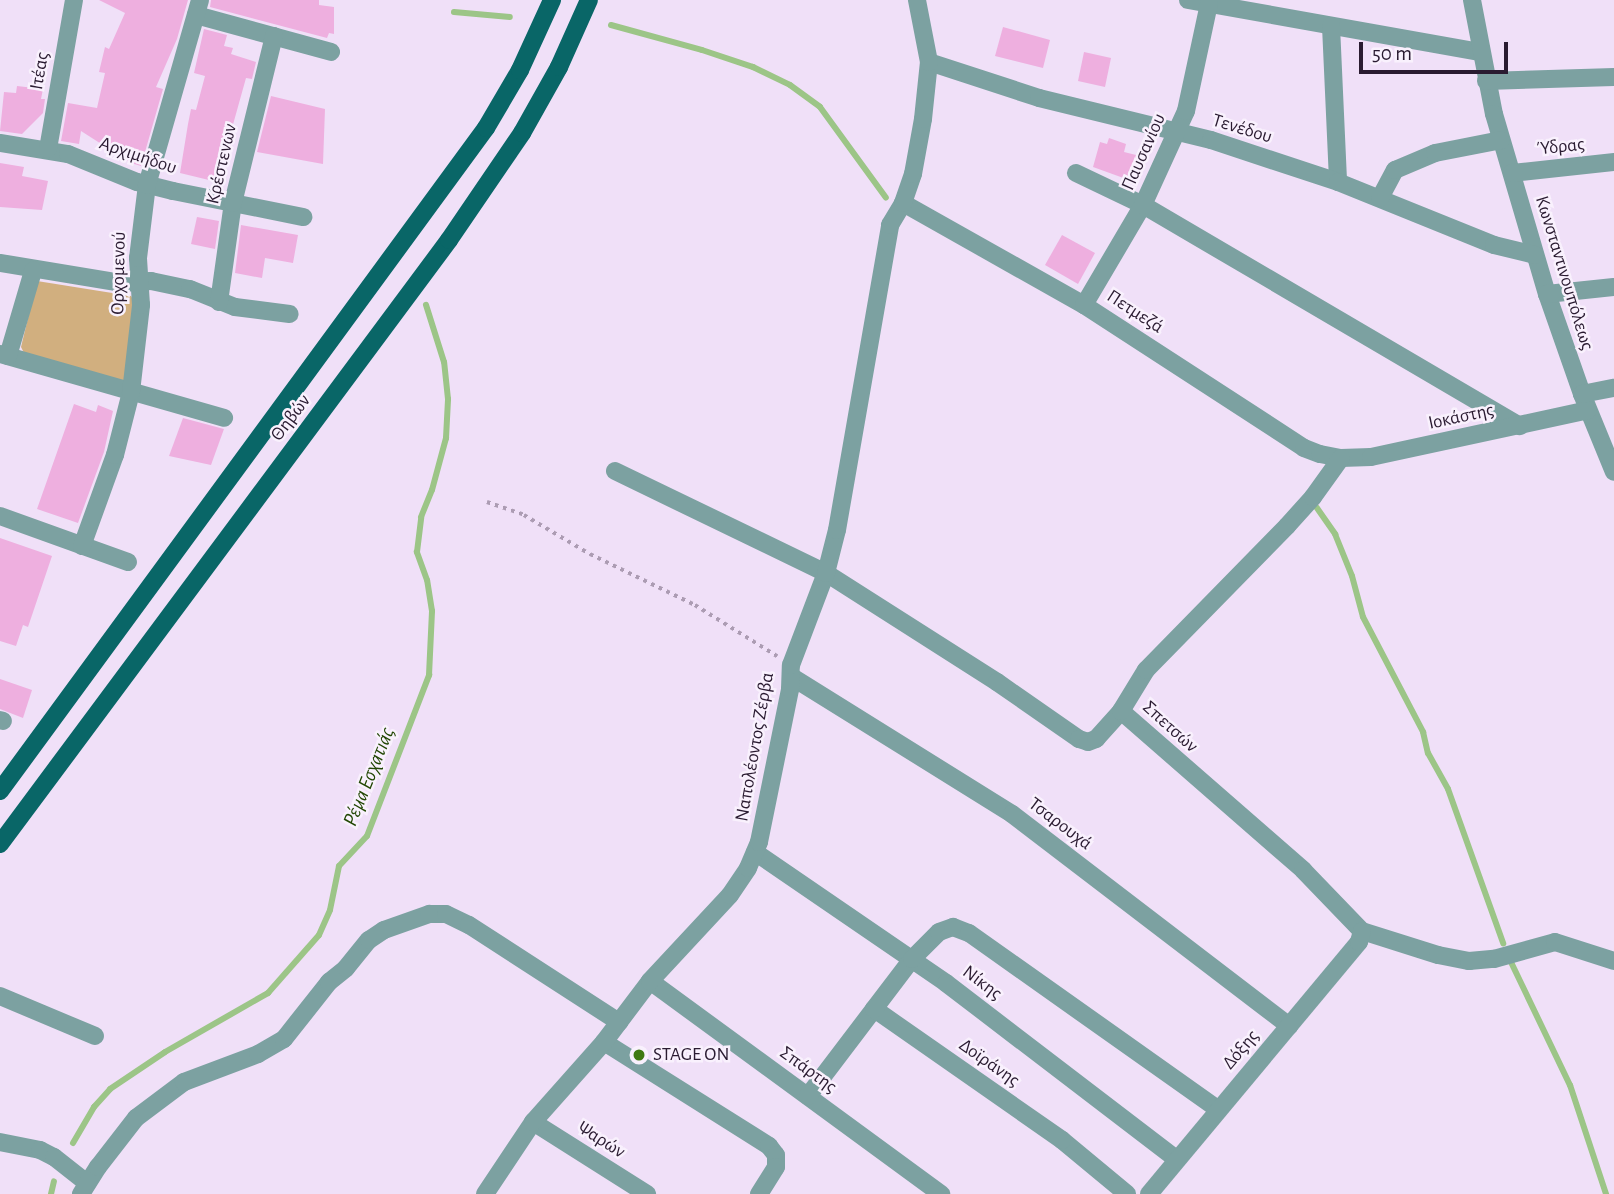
<!DOCTYPE html>
<html>
<head>
<meta charset="utf-8">
<style>
	body { margin:0 }
	#map { position:relative; width:1614px; height:1194px; overflow:hidden; background:#f0e0f8; font-family:"Alegreya Sans",sans-serif }
	div>[style] { position:absolute }
	[style*='--x'] { left:calc(var(--x)*1px); top:calc(var(--y)*1px); width:calc(var(--w)*1px); rotate:calc(var(--a)*1deg) }
	.green>* { inset:0; background:#d1af7f }
	.stream>* { height:6px; margin:-3px; padding:0 3px; transform-origin:3px; border-radius:3px; background:#9cc587 }
	.building>* { inset:0; background:#eeafdf }
	.path>* { height:3.5px; margin-top:-1.75px; transform-origin:0; background:repeating-linear-gradient(90deg,#ac9cb3 0 3.5px,transparent 0 8.5px) }
	.minor>* { height:18px; margin:-9px; padding:0 9px; transform-origin:9px; border-radius:9px; background:#7ca1a1 }
	.major>* { height:18px; margin:-9px; padding:0 9px; transform-origin:9px; border-radius:9px; background:#096667 }
	.dots>* { width:19px; height:19px; translate:-50% -50%; box-sizing:border-box; border:4px solid #f9f1fd; border-radius:50% }
	span { translate:-50% -50%; white-space:nowrap; text-align:center; line-height:1.15; -webkit-text-stroke:5px #f9f1fd; paint-order:stroke }
	.street-label { font-size:19px; color:#2a1b31 }
	.poi-label { font-size:19px; color:#2a1b31 }
	.left { translate:0 -50%; text-align:left }
	.water-label { font-size:21px; color:#224704; font-style:italic }
	.scale { position:absolute; left:1359px; top:42px; width:149px; height:32px; box-sizing:border-box; border:4px solid #2a1b31; border-top:0; padding-left:9px; font-size:21px; line-height:24px; white-space:nowrap; color:#2a1b31; -webkit-text-stroke:5px #f9f1fd; paint-order:stroke }
</style>
</head>
<body>
<div id="map">
	<div class="green">
		<div style="clip-path:polygon(37px 281px,131px 296px,136px 305px,127px 379px,121px 383px,25px 355px,21px 347px)"></div>
	</div>
	<div class="stream">
		<div style="--x:454;--y:12;--w:56;--a:5.1"></div>
		<div style="--x:611;--y:25;--w:94;--a:15.4"></div>
		<div style="--x:702;--y:50;--w:54;--a:18.4"></div>
		<div style="--x:753;--y:67;--w:41;--a:25.9"></div>
		<div style="--x:790;--y:85;--w:37;--a:36"></div>
		<div style="--x:820;--y:107;--w:112;--a:54"></div>
		<div style="--x:1317;--y:508;--w:32;--a:55"></div>
		<div style="--x:1335;--y:534;--w:45;--a:68"></div>
		<div style="--x:1352;--y:576;--w:42;--a:75"></div>
		<div style="--x:1363;--y:617;--w:130;--a:62.4"></div>
		<div style="--x:1423;--y:732;--w:22;--a:77"></div>
		<div style="--x:1428;--y:753;--w:41;--a:60.9"></div>
		<div style="--x:1448;--y:789;--w:164;--a:70.3"></div>
		<div style="--x:1510;--y:960;--w:139;--a:64.4"></div>
		<div style="--x:1570;--y:1085;--w:115;--a:71.7"></div>
		<div style="--x:73;--y:1143;--w:42;--a:-59.7"></div>
		<div style="--x:94;--y:1107;--w:24;--a:-48"></div>
		<div style="--x:110;--y:1089;--w:66;--a:-33.9"></div>
		<div style="--x:165;--y:1052;--w:119;--a:-29.8"></div>
		<div style="--x:268;--y:993;--w:77;--a:-48.7"></div>
		<div style="--x:319;--y:935;--w:27;--a:-66"></div>
		<div style="--x:330;--y:910;--w:45;--a:-78.4"></div>
		<div style="--x:339;--y:866;--w:41;--a:-47"></div>
		<div style="--x:367;--y:836;--w:173;--a:-68.9"></div>
		<div style="--x:429;--y:675;--w:64;--a:-87.3"></div>
		<div style="--x:432;--y:611;--w:31;--a:-99"></div>
		<div style="--x:427;--y:580;--w:30;--a:-110"></div>
		<div style="--x:417;--y:552;--w:35;--a:-83"></div>
		<div style="--x:421;--y:517;--w:29;--a:-68"></div>
		<div style="--x:432;--y:490;--w:54;--a:-74.9"></div>
		<div style="--x:446;--y:438;--w:39;--a:-87"></div>
		<div style="--x:448;--y:399;--w:37;--a:-96"></div>
		<div style="--x:444;--y:362;--w:60;--a:-107.5"></div>
		<div style="--x:51;--y:1194;--w:13;--a:-77"></div>
	</div>
	<div class="building">
		<div style="clip-path:polygon(99px 0,188px 0,177px 39px,156px 87px,163px 89px,141px 166px,131px 163px,81px 131px,79px 144px,61px 141px,68px 103px,97px 108px,105px 73px,99px 72px,105px 47px,109px 49px,125px 13px)"></div>
		<div style="clip-path:polygon(211px 0,319px 0,319px 5px,334px 7px,334px 34px,329px 33px,327px 38px,210px 7px)"></div>
		<div style="clip-path:polygon(1003px 27px,1050px 40px,1043px 68px,995px 56px)"></div>
		<div style="clip-path:polygon(204px 29px,227px 35px,224px 46px,233px 48px,231px 54px,256px 62px,252px 79px,246px 78px,222px 164px,218px 163px,213px 181px,180px 173px,188px 124px,191px 109px,196px 110px,205px 76px,194px 73px)"></div>
		<div style="clip-path:polygon(1084px 52px,1111px 58px,1105px 87px,1078px 81px)"></div>
		<div style="clip-path:polygon(17px 86px,43px 89px,41px 99px,45px 99px,43px 113px,22px 134px,0 131px,4px 92px,16px 93px)"></div>
		<div style="clip-path:polygon(271px 96px,325px 109px,323px 164px,257px 152px)"></div>
		<div style="clip-path:polygon(1109px 138px,1126px 144px,1124px 152px,1144px 157px,1131px 168px,1129px 180px,1093px 167px,1100px 142px,1107px 144px)"></div>
		<div style="clip-path:polygon(0 163px,24px 167px,22px 176px,48px 181px,42px 210px,0 207px)"></div>
		<div style="clip-path:polygon(197px 217px,219px 221px,215px 249px,191px 244px)"></div>
		<div style="clip-path:polygon(241px 225px,298px 235px,293px 263px,265px 258px,262px 278px,235px 273px)"></div>
		<div style="clip-path:polygon(1062px 235px,1095px 253px,1078px 284px,1045px 265px)"></div>
		<div style="clip-path:polygon(74px 404px,96px 412px,98px 405px,113px 411px,104px 452px,78px 523px,37px 509px)"></div>
		<div style="clip-path:polygon(183px 418px,224px 429px,211px 465px,169px 456px)"></div>
		<div style="clip-path:polygon(0 538px,52px 556px,28px 627px,23px 625px,16px 646px,0 641px)"></div>
		<div style="clip-path:polygon(0 679px,32px 690px,23px 718px,0 709px)"></div>
	</div>
	<div class="path">
		<div style="--x:487;--y:502;--w:39;--a:19"></div>
		<div style="--x:524;--y:515;--w:77;--a:30.6"></div>
		<div style="--x:590;--y:554;--w:117;--a:25.9"></div>
		<div style="--x:695;--y:605;--w:97;--a:31.9"></div>
	</div>
	<div class="minor">
		<div style="--x:1188;--y:0;--w:297;--a:10.1"></div>
		<div style="--x:1472;--y:0;--w:116;--a:79.1"></div>
		<div style="--x:1494;--y:114;--w:188;--a:73.6"></div>
		<div style="--x:1547;--y:294;--w:106;--a:70.7"></div>
		<div style="--x:1582;--y:394;--w:84;--a:67.7"></div>
		<div style="--x:196;--y:15;--w:140;--a:15.3"></div>
		<div style="--x:1331;--y:26;--w:156;--a:87.4"></div>
		<div style="--x:929;--y:62;--w:116;--a:18.1"></div>
		<div style="--x:1039;--y:98;--w:177;--a:13.7"></div>
		<div style="--x:1211;--y:140;--w:134;--a:18.3"></div>
		<div style="--x:1338;--y:182;--w:168;--a:22"></div>
		<div style="--x:1494;--y:245;--w:42;--a:13.7"></div>
		<div style="--x:1486;--y:81;--w:128;--a:-1.8"></div>
		<div style="--x:0;--y:143;--w:69;--a:9.2"></div>
		<div style="--x:68;--y:154;--w:74;--a:22.1"></div>
		<div style="--x:137;--y:182;--w:37;--a:14"></div>
		<div style="--x:173;--y:191;--w:133;--a:11.3"></div>
		<div style="--x:48;--y:149;--w:151;--a:-80.1"></div>
		<div style="--x:1076;--y:173;--w:74;--a:25.5"></div>
		<div style="--x:1143;--y:205;--w:437;--a:30.4"></div>
		<div style="--x:1512;--y:173;--w:103;--a:-6.2"></div>
		<div style="--x:1380;--y:198;--w:32;--a:-62"></div>
		<div style="--x:1395;--y:170;--w:43;--a:-23"></div>
		<div style="--x:1435;--y:153;--w:67;--a:-11.1"></div>
		<div style="--x:903;--y:203;--w:208;--a:29.4"></div>
		<div style="--x:1084;--y:305;--w:262;--a:33"></div>
		<div style="--x:1304;--y:448;--w:17;--a:21"></div>
		<div style="--x:1320;--y:454;--w:21;--a:11"></div>
		<div style="--x:1341;--y:458;--w:30;--a:-2"></div>
		<div style="--x:1371;--y:457;--w:222;--a:-12.2"></div>
		<div style="--x:0;--y:263;--w:124;--a:9.3"></div>
		<div style="--x:122;--y:283;--w:29;--a:-4"></div>
		<div style="--x:151;--y:281;--w:40;--a:12"></div>
		<div style="--x:190;--y:289;--w:48;--a:21.8"></div>
		<div style="--x:235;--y:307;--w:55;--a:7.3"></div>
		<div style="--x:1547;--y:294;--w:67;--a:-6"></div>
		<div style="--x:219;--y:302;--w:100;--a:-82"></div>
		<div style="--x:233;--y:203;--w:172;--a:-76.2"></div>
		<div style="--x:1084;--y:305;--w:116;--a:-59.5"></div>
		<div style="--x:1143;--y:205;--w:103;--a:-65.4"></div>
		<div style="--x:1186;--y:111;--w:109;--a:-77.9"></div>
		<div style="--x:0;--y:354;--w:233;--a:15.9"></div>
		<div style="--x:8;--y:356;--w:89;--a:-73.6"></div>
		<div style="--x:1582;--y:394;--w:33;--a:-11"></div>
		<div style="--x:615;--y:471;--w:234;--a:25.8"></div>
		<div style="--x:826;--y:573;--w:203;--a:32.5"></div>
		<div style="--x:997;--y:682;--w:100;--a:34.8"></div>
		<div style="--x:1079;--y:739;--w:9;--a:18"></div>
		<div style="--x:1088;--y:742;--w:9;--a:-21"></div>
		<div style="--x:1096;--y:739;--w:38;--a:-48"></div>
		<div style="--x:1121;--y:711;--w:242;--a:41.1"></div>
		<div style="--x:1303;--y:870;--w:85;--a:46"></div>
		<div style="--x:0;--y:516;--w:136;--a:19.8"></div>
		<div style="--x:82;--y:546;--w:97;--a:-70.1"></div>
		<div style="--x:115;--y:455;--w:65;--a:-75.7"></div>
		<div style="--x:131;--y:392;--w:88;--a:-83.4"></div>
		<div style="--x:141;--y:305;--w:47;--a:-93.7"></div>
		<div style="--x:138;--y:258;--w:74;--a:-83"></div>
		<div style="--x:147;--y:185;--w:192;--a:-74"></div>
		<div style="--x:792;--y:677;--w:259;--a:31.9"></div>
		<div style="--x:1012;--y:814;--w:349;--a:37.4"></div>
		<div style="--x:1121;--y:711;--w:48;--a:-58.6"></div>
		<div style="--x:1146;--y:670;--w:202;--a:-45.6"></div>
		<div style="--x:1287;--y:526;--w:39;--a:-48"></div>
		<div style="--x:1313;--y:497;--w:48;--a:-54.3"></div>
		<div style="--x:0;--y:720;--w:3;--a:18"></div>
		<div style="--x:755;--y:852;--w:232;--a:34.4"></div>
		<div style="--x:946;--y:983;--w:290;--a:37.4"></div>
		<div style="--x:1362;--y:931;--w:80;--a:17.5"></div>
		<div style="--x:1438;--y:955;--w:32;--a:11"></div>
		<div style="--x:1469;--y:961;--w:25;--a:-5"></div>
		<div style="--x:1494;--y:959;--w:63;--a:-15.6"></div>
		<div style="--x:1555;--y:942;--w:62;--a:17.9"></div>
		<div style="--x:650;--y:981;--w:361;--a:36.2"></div>
		<div style="--x:0;--y:996;--w:103;--a:22.8"></div>
		<div style="--x:604;--y:1042;--w:195;--a:32.2"></div>
		<div style="--x:769;--y:1146;--w:11;--a:52"></div>
		<div style="--x:776;--y:1155;--w:12;--a:90"></div>
		<div style="--x:776;--y:1167;--w:32;--a:122"></div>
		<div style="--x:808;--y:1096;--w:109;--a:-52.8"></div>
		<div style="--x:533;--y:1122;--w:135;--a:32.3"></div>
		<div style="--x:0;--y:1142;--w:41;--a:11.3"></div>
		<div style="--x:40;--y:1150;--w:16;--a:27"></div>
		<div style="--x:54;--y:1157;--w:42;--a:38.2"></div>
		<div style="--x:81;--y:1194;--w:32;--a:-58"></div>
		<div style="--x:98;--y:1167;--w:62;--a:-52.2"></div>
		<div style="--x:136;--y:1118;--w:60;--a:-36.9"></div>
		<div style="--x:184;--y:1082;--w:79;--a:-20.7"></div>
		<div style="--x:258;--y:1054;--w:30;--a:-30"></div>
		<div style="--x:284;--y:1039;--w:73;--a:-51.7"></div>
		<div style="--x:329;--y:982;--w:22;--a:-39"></div>
		<div style="--x:346;--y:968;--w:36;--a:-51"></div>
		<div style="--x:369;--y:940;--w:18;--a:-34"></div>
		<div style="--x:384;--y:930;--w:48;--a:-19.6"></div>
		<div style="--x:429;--y:914;--w:17;--a:0"></div>
		<div style="--x:446;--y:914;--w:25;--a:26"></div>
		<div style="--x:469;--y:925;--w:179;--a:32.9"></div>
		<div style="--x:485;--y:1194;--w:87;--a:-56.3"></div>
		<div style="--x:533;--y:1122;--w:107;--a:-48.4"></div>
		<div style="--x:604;--y:1042;--w:76;--a:-53"></div>
		<div style="--x:650;--y:981;--w:117;--a:-47.1"></div>
		<div style="--x:730;--y:895;--w:32;--a:-56"></div>
		<div style="--x:748;--y:868;--w:28;--a:-67"></div>
		<div style="--x:759;--y:842;--w:156;--a:-78.5"></div>
		<div style="--x:790;--y:689;--w:24;--a:-88"></div>
		<div style="--x:791;--y:665;--w:98;--a:-69.2"></div>
		<div style="--x:826;--y:573;--w:44;--a:-75.7"></div>
		<div style="--x:837;--y:530;--w:310;--a:-80.1"></div>
		<div style="--x:890;--y:225;--w:26;--a:-59"></div>
		<div style="--x:903;--y:203;--w:31;--a:-71"></div>
		<div style="--x:913;--y:174;--w:56;--a:-79.7"></div>
		<div style="--x:923;--y:119;--w:57;--a:-84"></div>
		<div style="--x:929;--y:62;--w:63;--a:-101"></div>
		<div style="--x:1127;--y:1194;--w:85;--a:-140.3"></div>
		<div style="--x:1062;--y:1140;--w:229;--a:-145.1"></div>
		<div style="--x:874;--y:1009;--w:63;--a:-52.8"></div>
		<div style="--x:912;--y:959;--w:38;--a:-45"></div>
		<div style="--x:939;--y:932;--w:15;--a:-20"></div>
		<div style="--x:953;--y:927;--w:17;--a:21"></div>
		<div style="--x:969;--y:933;--w:305;--a:35.3"></div>
		<div style="--x:1149;--y:1194;--w:328;--a:-50.2"></div>
		<div style="--x:1359;--y:942;--w:11;--a:-75"></div>
	</div>
	<div class="major">
		<div style="--x:0;--y:791;--w:822;--a:-53.76"></div>
		<div style="--x:486;--y:128;--w:67;--a:-59.6"></div>
		<div style="--x:520;--y:70;--w:77;--a:-65.4"></div>
		<div style="--x:0;--y:844;--w:753;--a:-53.37"></div>
		<div style="--x:449;--y:240;--w:130;--a:-55.7"></div>
		<div style="--x:522;--y:133;--w:76;--a:-60.7"></div>
		<div style="--x:559;--y:67;--w:73;--a:-65.9"></div>
	</div>
	<div class="dots">
		<div style="left:639px;top:1055px;background:#407a12"></div>
	</div>
	<div class="street-label">
		<span style="left:40px;top:71px;rotate:-80deg">Ιτέας</span>
		<span style="left:1242px;top:129px;rotate:17deg">Τενέδου</span>
		<span style="left:1561px;top:147px;rotate:-6deg">Ύδρας</span>
		<span style="left:1144px;top:152px;rotate:-66deg">Παυσανίου</span>
		<span style="left:138px;top:156px;rotate:19deg">Αρχιμήδου</span>
		<span style="left:222px;top:164px;rotate:-77deg">Κρέστενων</span>
		<span style="left:119px;top:273px;rotate:-89deg">Ορχομενού</span>
		<span style="left:1564px;top:273px;rotate:73deg">Κωνσταντινουπόλεως</span>
		<span style="left:1135px;top:312px;rotate:33deg">Πετμεζά</span>
		<span style="left:1461px;top:417px;rotate:-12deg">Ιοκάστης</span>
		<span style="left:291px;top:418px;rotate:-53deg">Θηβών</span>
		<span style="left:1170px;top:727px;rotate:42deg">Σπετσών</span>
		<span style="left:755px;top:747px;rotate:-80deg">Ναπολέοντος Ζέρβα</span>
		<span style="left:1060px;top:824px;rotate:37deg">Τσαρουχά</span>
		<span style="left:982px;top:983px;rotate:37deg">Νίκης</span>
		<span style="left:1241px;top:1050px;rotate:-50deg">Δόξης</span>
		<span style="left:989px;top:1063px;rotate:35deg">Δοϊράνης</span>
		<span style="left:808px;top:1070px;rotate:36deg">Σπάρτης</span>
		<span style="left:601px;top:1140px;rotate:32deg">Ψαρών</span>
	</div>
	<div class="poi-label">
		<span class="left" style="left:653px;top:1055px">STAGE ON</span>
	</div>
	<div class="water-label">
		<span style="left:369px;top:777px;rotate:-68deg">Ρέμα Εσχατιάς</span>
	</div>
	<div class="scale">50 m</div>
</div>
</body>
</html>
